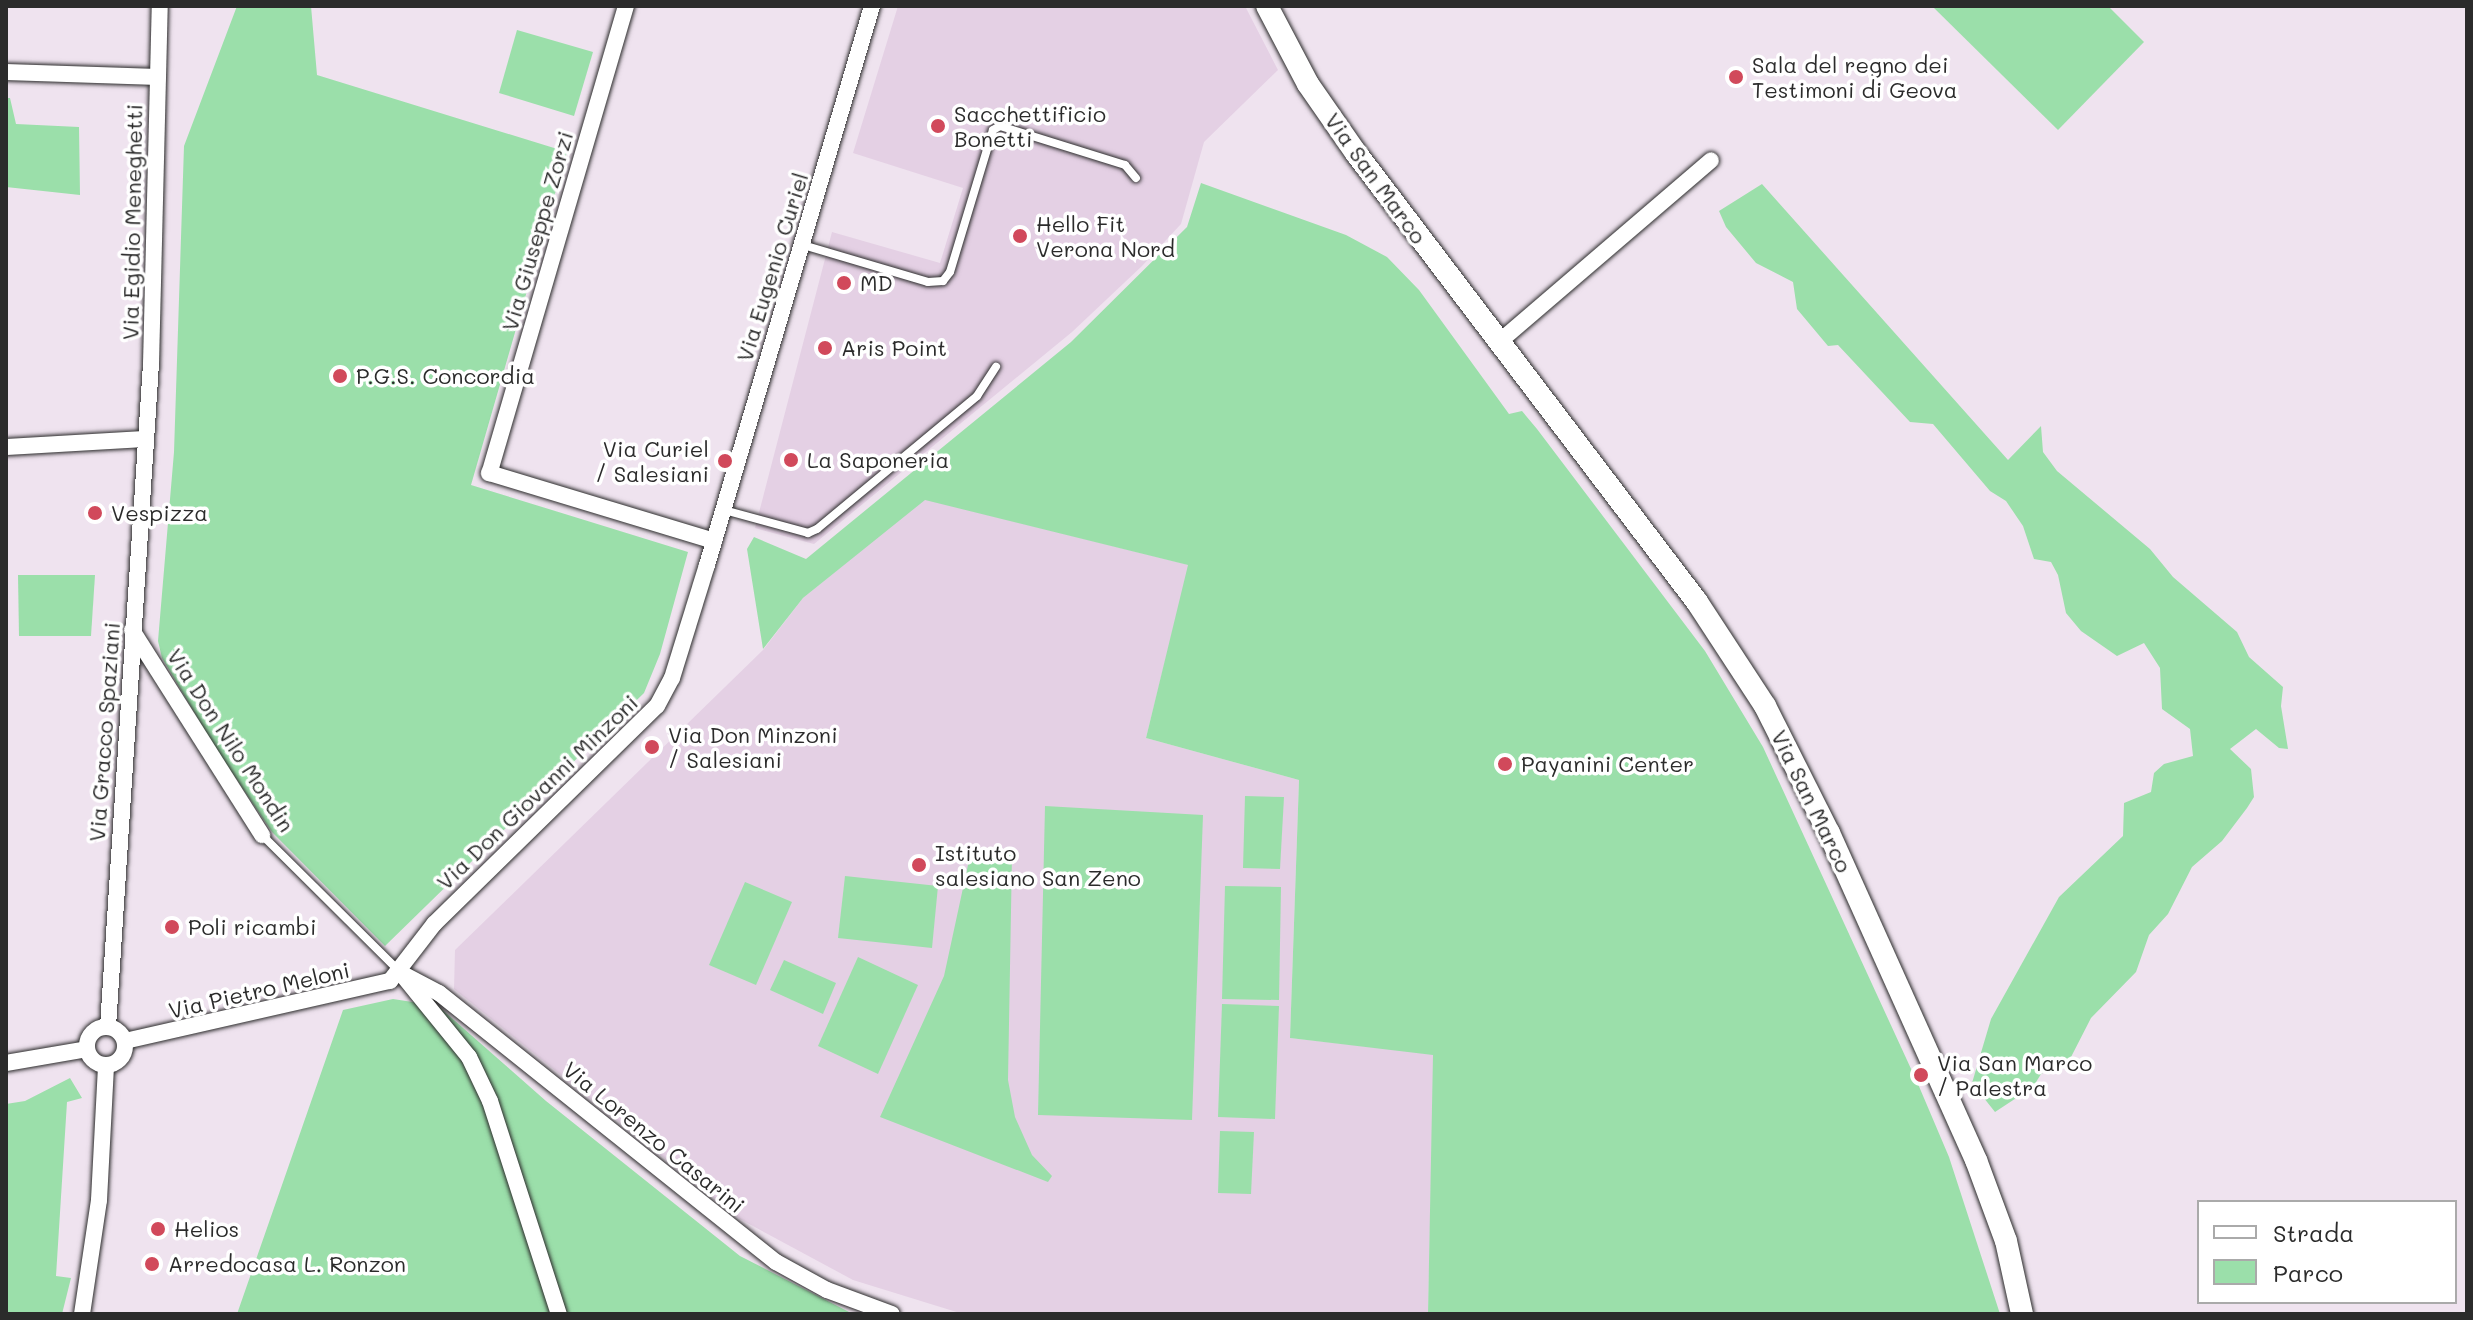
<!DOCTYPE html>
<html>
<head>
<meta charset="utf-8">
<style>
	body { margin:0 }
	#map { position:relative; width:2473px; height:1320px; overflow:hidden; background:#efe3ef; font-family:Mali,sans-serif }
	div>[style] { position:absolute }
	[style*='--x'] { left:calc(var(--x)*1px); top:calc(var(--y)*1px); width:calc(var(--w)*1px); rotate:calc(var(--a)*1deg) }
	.built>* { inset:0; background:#e4d0e4 }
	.green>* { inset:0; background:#9bdfaa }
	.roads { filter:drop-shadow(0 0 2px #2b2b2b) drop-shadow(0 0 2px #2b2b2b) }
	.service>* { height:8px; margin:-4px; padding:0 4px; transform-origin:4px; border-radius:4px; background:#fff }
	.minor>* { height:16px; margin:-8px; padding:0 8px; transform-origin:8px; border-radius:8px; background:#fff }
	.minor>.ring { margin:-8px; padding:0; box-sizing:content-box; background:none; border:16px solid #fff; border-radius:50% }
	.secondary>* { height:22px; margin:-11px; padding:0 11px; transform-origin:11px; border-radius:11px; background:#fff }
	.dots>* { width:22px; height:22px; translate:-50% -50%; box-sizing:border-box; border:4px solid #fff; border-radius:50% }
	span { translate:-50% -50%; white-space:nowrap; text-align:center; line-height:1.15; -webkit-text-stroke:7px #fff; paint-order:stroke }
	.poi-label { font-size:22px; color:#2b2b2b }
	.left { translate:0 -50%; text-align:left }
	.right { translate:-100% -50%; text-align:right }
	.street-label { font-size:22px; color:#2b2b2b }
	.frame { position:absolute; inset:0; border:8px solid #2b2b2b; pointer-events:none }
	.legend { position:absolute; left:2197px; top:1200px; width:260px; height:104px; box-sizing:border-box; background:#fff; border:2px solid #aaa; margin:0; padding:10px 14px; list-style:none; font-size:24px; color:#2b2b2b }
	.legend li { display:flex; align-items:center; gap:16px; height:40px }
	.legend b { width:40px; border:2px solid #aaa }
</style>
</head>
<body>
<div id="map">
	<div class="built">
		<div style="clip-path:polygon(898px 6px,1245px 6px,1278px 70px,1204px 142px,1181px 224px,1142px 266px,1072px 332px,814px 544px,755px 528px,832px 232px,940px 263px,963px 188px,853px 153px)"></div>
		<div style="clip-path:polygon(924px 499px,1189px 565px,1146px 738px,1299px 780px,1290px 1038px,1434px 1054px,1428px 1314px,963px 1314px,853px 1280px,740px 1219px,454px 989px,455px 950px,763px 650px,803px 598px)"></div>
	</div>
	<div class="green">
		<div style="clip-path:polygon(237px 6px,311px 6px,317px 75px,567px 152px,471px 485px,688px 552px,660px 654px,644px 693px,385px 946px,272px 832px,213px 744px,162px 658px,158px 641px,174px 452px,184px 146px)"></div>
		<div style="clip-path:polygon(1932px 6px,2108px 6px,2144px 42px,2058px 130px)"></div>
		<div style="clip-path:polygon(517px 30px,593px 52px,574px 116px,499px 93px)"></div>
		<div style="clip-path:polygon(6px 98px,10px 98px,16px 124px,79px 127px,80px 195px,6px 187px)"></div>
		<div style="clip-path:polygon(1201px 183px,1346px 235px,1387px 257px,1419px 290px,1509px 414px,1522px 411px,1537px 429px,1705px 651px,1763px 747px,1918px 1084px,1949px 1157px,2000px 1314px,1428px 1314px,1433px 1055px,1290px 1038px,1299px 780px,1146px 738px,1188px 565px,925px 500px,803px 598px,763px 649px,747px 549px,754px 537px,806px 559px,1071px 342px,1187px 227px)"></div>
		<div style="clip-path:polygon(1762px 184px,2008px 460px,2041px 426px,2043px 452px,2057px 471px,2150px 549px,2173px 577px,2237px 632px,2249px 657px,2283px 687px,2281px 706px,2288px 749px,2279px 748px,2256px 729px,2230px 749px,2251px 769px,2254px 797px,2247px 808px,2222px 841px,2192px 867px,2168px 914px,2149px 935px,2136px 972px,2091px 1018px,2070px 1059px,2041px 1074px,2033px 1087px,1995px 1112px,1972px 1083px,1991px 1019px,2059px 897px,2123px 836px,2124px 803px,2151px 792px,2154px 773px,2164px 764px,2193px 756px,2190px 729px,2162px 709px,2160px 668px,2144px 643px,2117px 656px,2081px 631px,2066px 613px,2058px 575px,2051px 562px,2034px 559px,2023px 526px,2006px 501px,1990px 491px,1933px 424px,1910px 422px,1838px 345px,1828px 346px,1797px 309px,1793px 282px,1756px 263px,1726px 227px,1719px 211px)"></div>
		<div style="clip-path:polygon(18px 575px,95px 575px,91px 636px,19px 636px)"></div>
		<div style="clip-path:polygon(1245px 796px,1284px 797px,1280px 869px,1243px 868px)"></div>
		<div style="clip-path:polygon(1045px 806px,1203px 815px,1192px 1120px,1038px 1115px)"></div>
		<div style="clip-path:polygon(971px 851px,1012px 855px,1008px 1080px,1015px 1117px,1032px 1155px,1052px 1176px,1048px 1182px,880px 1117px,944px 976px)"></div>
		<div style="clip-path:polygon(845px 876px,938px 886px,932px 948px,838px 938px)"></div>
		<div style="clip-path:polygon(745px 882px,792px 902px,756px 985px,709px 965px)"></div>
		<div style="clip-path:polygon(1225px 886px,1281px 887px,1279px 1000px,1222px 999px)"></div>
		<div style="clip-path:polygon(858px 957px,918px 985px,878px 1074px,818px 1046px)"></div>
		<div style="clip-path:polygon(784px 960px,836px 983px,823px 1014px,770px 990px)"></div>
		<div style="clip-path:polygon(393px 999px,438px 1006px,546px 1101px,740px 1256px,853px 1314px,237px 1314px,343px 1010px)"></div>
		<div style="clip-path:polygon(1222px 1004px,1279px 1006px,1275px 1119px,1218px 1117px)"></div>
		<div style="clip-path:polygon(70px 1078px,82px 1098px,67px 1102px,56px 1276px,71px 1278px,62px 1314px,6px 1314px,6px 1104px,25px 1101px)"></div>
		<div style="clip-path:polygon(1220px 1131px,1254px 1132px,1251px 1194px,1218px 1193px)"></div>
	</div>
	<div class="roads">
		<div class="service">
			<div style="--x:803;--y:245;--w:130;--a:16.5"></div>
			<div style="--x:928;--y:282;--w:15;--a:-4"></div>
			<div style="--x:943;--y:281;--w:11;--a:-52"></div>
			<div style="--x:950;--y:272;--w:148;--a:-73.2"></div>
			<div style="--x:993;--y:130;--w:8;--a:-30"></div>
			<div style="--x:1000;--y:126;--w:131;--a:17.3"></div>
			<div style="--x:1125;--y:165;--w:17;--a:50"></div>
			<div style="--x:724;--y:510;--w:87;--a:15.3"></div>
			<div style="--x:808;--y:533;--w:10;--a:-24"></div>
			<div style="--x:817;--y:529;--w:208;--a:-39.7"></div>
			<div style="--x:977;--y:396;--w:35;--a:-57"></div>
			<div style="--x:262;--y:835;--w:194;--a:44.8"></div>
		</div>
		<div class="minor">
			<div style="--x:626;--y:6;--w:487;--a:106.3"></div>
			<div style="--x:489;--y:473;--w:235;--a:16.8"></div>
			<div style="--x:6;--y:72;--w:152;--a:1.9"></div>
			<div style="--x:1499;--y:342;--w:279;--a:-40.6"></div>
			<div style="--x:6;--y:447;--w:139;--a:-3.3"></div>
			<div style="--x:132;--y:630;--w:243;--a:57.6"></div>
			<div style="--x:401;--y:973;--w:43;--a:27.8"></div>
			<div style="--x:439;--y:993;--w:431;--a:38.6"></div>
			<div style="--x:776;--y:1262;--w:58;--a:28.8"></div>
			<div style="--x:827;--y:1290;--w:69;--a:20.3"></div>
			<div style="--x:404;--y:977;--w:103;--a:50.9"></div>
			<div style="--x:469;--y:1057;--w:49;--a:64.5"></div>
			<div style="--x:490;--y:1101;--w:224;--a:72.1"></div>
			<div style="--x:108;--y:1027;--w:664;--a:-86.29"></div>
			<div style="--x:151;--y:364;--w:358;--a:-88.6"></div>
			<div class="ring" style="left:87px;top:1027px;width:22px;height:22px"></div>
			<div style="--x:125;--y:1041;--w:272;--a:-12.8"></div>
			<div style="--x:390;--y:981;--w:72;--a:-52.3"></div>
			<div style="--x:434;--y:924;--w:312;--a:-44.4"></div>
			<div style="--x:657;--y:706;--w:32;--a:-62"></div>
			<div style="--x:672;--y:678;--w:118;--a:-72.8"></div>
			<div style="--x:707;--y:565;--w:583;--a:-73.55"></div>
			<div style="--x:6;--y:1063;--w:82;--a:-9.8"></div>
			<div style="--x:82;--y:1314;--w:115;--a:-81.5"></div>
			<div style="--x:99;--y:1200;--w:135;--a:-87"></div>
		</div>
		<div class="secondary">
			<div style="--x:1267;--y:6;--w:88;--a:62.3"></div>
			<div style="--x:1308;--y:84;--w:84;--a:55.2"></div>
			<div style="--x:1356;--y:153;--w:564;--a:52.78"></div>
			<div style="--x:1697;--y:602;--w:124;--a:56.8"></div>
			<div style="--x:1765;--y:706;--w:142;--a:63.3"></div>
			<div style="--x:1829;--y:833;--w:359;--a:65.8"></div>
			<div style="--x:1976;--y:1160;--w:86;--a:69.7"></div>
			<div style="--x:2006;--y:1241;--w:75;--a:77.6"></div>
		</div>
	</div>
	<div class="dots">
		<div style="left:1736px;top:77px;background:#d1495b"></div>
		<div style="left:938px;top:126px;background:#d1495b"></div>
		<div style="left:1020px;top:236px;background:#d1495b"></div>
		<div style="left:844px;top:283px;background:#d1495b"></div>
		<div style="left:825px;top:348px;background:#d1495b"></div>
		<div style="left:340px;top:376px;background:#d1495b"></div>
		<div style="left:791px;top:460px;background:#d1495b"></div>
		<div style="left:725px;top:461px;background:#d1495b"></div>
		<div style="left:95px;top:513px;background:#d1495b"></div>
		<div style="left:652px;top:747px;background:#d1495b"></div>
		<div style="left:1505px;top:764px;background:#d1495b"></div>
		<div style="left:919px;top:865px;background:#d1495b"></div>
		<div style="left:172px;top:927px;background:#d1495b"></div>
		<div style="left:1921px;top:1075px;background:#d1495b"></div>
		<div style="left:158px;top:1229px;background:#d1495b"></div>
		<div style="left:152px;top:1264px;background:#d1495b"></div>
	</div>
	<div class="poi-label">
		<span class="left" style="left:1752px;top:77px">Sala del regno dei<br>Testimoni di Geova</span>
		<span class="left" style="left:954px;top:126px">Sacchettificio<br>Bonetti</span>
		<span class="left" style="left:1036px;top:236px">Hello Fit<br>Verona Nord</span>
		<span class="left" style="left:860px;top:283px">MD</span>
		<span class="left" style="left:841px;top:348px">Aris Point</span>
		<span class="left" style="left:356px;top:376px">P.G.S. Concordia</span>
		<span class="right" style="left:709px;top:461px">Via Curiel<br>/ Salesiani</span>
		<span class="left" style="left:807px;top:460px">La Saponeria</span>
		<span class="left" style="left:111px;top:513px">Vespizza</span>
		<span class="left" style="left:668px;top:747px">Via Don Minzoni<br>/ Salesiani</span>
		<span class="left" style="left:1521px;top:764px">Payanini Center</span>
		<span class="left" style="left:935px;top:865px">Istituto<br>salesiano San Zeno</span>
		<span class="left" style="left:188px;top:927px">Poli ricambi</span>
		<span class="left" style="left:1937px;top:1075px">Via San Marco<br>/ Palestra</span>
		<span class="left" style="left:174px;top:1229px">Helios</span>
		<span class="left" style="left:168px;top:1264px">Arredocasa L. Ronzon</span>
	</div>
	<div class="street-label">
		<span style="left:1376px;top:178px;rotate:54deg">Via San Marco</span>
		<span style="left:132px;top:222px;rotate:-89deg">Via Egidio Meneghetti</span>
		<span style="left:537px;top:231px;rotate:-74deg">Via Giuseppe Zorzi</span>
		<span style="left:772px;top:267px;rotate:-73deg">Via Eugenio Curiel</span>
		<span style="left:104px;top:732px;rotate:-86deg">Via Gracco Spaziani</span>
		<span style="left:231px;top:740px;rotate:57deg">Via Don Nilo Mondin</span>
		<span style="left:537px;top:792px;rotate:-44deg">Via Don Giovanni Minzoni</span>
		<span style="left:1812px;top:801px;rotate:64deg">Via San Marco</span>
		<span style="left:259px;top:990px;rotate:-13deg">Via Pietro Meloni</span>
		<span style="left:654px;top:1137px;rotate:39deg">Via Lorenzo Casarini</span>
	</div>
	<div class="frame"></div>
	<ul class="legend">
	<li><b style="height:10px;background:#fff"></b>Strada</li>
	<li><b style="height:22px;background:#9bdfaa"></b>Parco</li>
	</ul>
</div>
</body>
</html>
